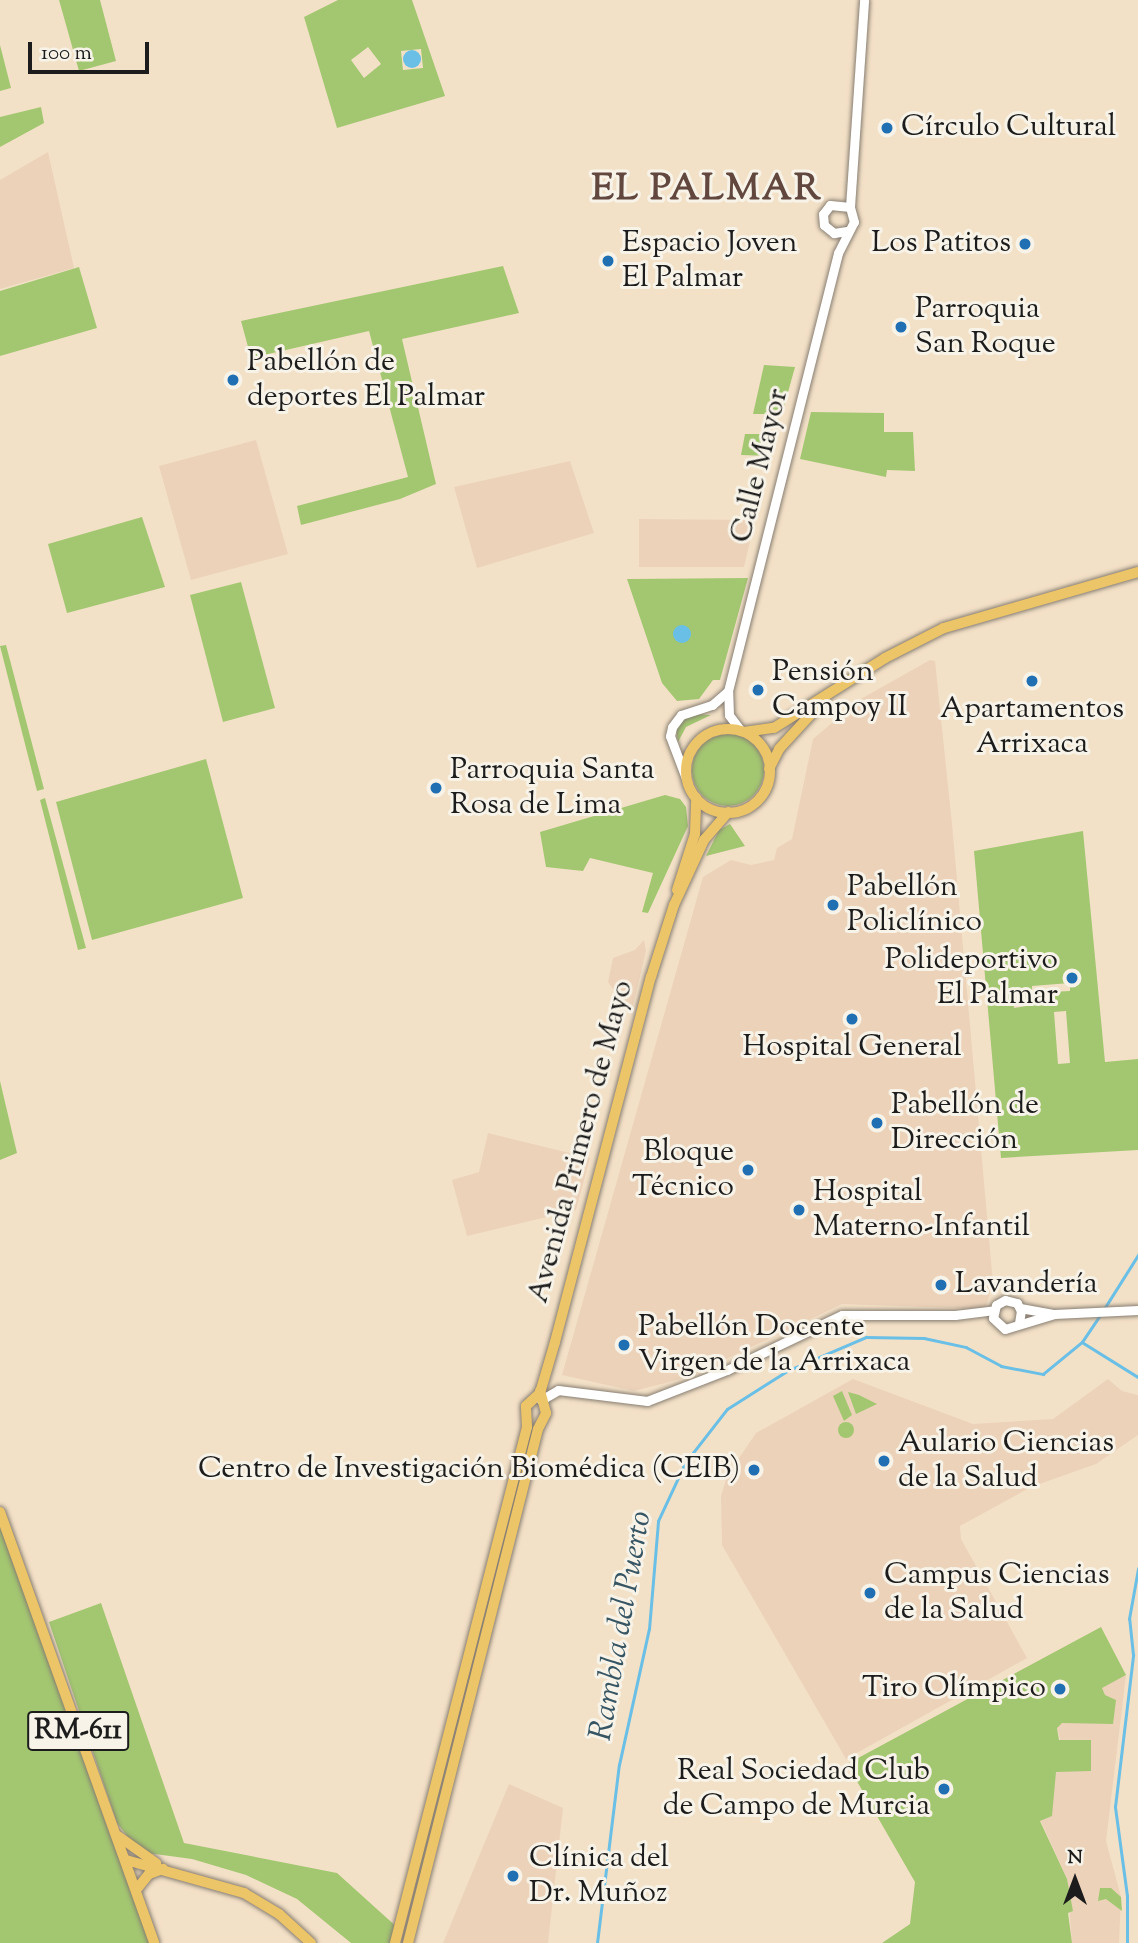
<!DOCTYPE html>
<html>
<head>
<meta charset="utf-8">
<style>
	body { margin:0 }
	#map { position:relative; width:1138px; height:1943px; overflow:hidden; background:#f3e1c7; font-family:"Sorts Mill Goudy",serif }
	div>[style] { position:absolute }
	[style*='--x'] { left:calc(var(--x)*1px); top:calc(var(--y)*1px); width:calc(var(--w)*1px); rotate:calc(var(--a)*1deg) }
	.built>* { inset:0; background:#ebd2b9 }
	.green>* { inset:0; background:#a3c771 }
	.round { border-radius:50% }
	.water>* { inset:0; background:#69bfe6 }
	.stream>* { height:2.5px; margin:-1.25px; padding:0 1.25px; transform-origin:1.25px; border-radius:1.25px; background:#69bfe6 }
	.roads { filter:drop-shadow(0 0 2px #887e72) drop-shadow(0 0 2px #887e72) }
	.minor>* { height:9px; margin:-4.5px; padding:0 4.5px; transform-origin:4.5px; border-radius:4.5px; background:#fff }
	.major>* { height:10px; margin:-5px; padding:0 5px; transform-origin:5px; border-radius:5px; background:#edc569 }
	.major>.ring { margin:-5px; padding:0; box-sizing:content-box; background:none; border:10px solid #edc569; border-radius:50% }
	.dots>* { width:19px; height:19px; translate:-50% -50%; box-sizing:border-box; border:4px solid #f7f3e8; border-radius:50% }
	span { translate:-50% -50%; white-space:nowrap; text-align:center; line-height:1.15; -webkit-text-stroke:6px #f7f3e8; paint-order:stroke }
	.shield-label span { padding:2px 5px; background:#f7f3e8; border:2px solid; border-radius:5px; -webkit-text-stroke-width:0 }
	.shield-label { font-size:28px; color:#1c1c1c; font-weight:700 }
	.poi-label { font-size:30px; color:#1c1c1c }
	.left { translate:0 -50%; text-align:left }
	.right { translate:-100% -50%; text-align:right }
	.street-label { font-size:30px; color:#1c1c1c }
	.water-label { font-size:32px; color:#375563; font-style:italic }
	.district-label { font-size:37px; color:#61473e; font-weight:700; letter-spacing:2px }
	.north { position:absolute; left:1040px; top:1845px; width:70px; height:70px; -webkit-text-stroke:5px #f7f3e8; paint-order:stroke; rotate:0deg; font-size:19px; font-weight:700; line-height:28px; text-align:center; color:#1c1c1c }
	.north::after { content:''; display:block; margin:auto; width:24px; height:32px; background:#1c1c1c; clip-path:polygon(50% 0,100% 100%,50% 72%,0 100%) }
	.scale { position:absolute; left:28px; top:42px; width:121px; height:32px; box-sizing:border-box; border:4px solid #1c1c1c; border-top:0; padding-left:9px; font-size:21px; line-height:24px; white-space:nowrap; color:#1c1c1c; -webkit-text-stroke:5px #f7f3e8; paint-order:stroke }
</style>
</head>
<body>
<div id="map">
	<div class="built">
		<div style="clip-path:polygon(48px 152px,74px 268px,0 289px,0 180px)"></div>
		<div style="clip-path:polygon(256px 440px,288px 554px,191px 580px,159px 466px)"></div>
		<div style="clip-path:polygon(570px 461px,594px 533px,477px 568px,454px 487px)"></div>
		<div style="clip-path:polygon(639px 519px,755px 520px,744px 567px,639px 567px)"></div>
		<div style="clip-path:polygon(930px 660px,935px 661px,952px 824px,993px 1283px,985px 1309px,842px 1304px,688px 1377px,634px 1391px,562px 1375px,703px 877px,731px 860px,751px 865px,774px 860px,777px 848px,792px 839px,813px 739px,859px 700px)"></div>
		<div style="clip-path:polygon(644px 940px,646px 951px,631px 1014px,608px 982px,613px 958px,635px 950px)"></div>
		<div style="clip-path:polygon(488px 1133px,590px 1158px,576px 1210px,467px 1236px,452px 1180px,479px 1172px)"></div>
		<div style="clip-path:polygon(853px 1379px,973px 1424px,1053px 1419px,1108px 1379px,1122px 1391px,1138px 1395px,1138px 1435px,1096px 1464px,1031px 1487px,960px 1526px,961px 1539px,1027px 1658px,846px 1759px,722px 1545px,721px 1496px,727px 1476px,756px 1433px)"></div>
		<div style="clip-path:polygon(1126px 1675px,1106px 1841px,1121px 1897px,1119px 1943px,1072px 1943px,1067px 1879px,1022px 1779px,1068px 1770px,1053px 1712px)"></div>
		<div style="clip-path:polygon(509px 1784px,563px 1808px,548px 1943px,443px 1943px)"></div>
	</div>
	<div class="green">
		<div style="clip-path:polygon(59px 0,100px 0,116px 61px,79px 71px)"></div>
		<div style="clip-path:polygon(evenodd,338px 0,412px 0,445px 96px,337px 128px,304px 17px,338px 0,368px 47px,381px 64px,364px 78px,351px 60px,368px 47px,338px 0,421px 49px,423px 68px,403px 70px,401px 51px,421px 49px)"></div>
		<div style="clip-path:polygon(0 45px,11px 88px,0 91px)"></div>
		<div style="clip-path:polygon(41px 107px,44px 123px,0 147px,0 117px)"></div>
		<div style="clip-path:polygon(503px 266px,519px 313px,402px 339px,436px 484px,400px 499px,301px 525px,297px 506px,408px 477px,369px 331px,251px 358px,241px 321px)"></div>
		<div style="clip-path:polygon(79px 267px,97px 328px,0 356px,0 291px)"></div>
		<div style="clip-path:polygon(764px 365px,795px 367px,782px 414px,753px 414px)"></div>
		<div style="clip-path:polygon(811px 412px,884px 413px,884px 432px,913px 432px,915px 471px,887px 470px,886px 477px,800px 459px)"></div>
		<div style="clip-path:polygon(745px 434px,773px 434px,769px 456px,741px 455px)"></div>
		<div style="clip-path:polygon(142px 517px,165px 587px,67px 613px,48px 544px)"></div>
		<div style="clip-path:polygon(748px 578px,720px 680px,713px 680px,699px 699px,677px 701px,662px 683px,627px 579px)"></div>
		<div style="clip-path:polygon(241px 582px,275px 708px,223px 722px,190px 595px)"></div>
		<div style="clip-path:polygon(6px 645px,44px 789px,37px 791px,0 646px)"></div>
		<div style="clip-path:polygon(696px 714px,711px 715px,686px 727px,678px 742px,676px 727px,682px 719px)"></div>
		<div class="round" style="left:692px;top:734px;width:72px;height:72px"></div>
		<div style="clip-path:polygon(206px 759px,243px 898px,92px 940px,56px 802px)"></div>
		<div style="clip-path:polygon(665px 795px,680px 799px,686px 807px,688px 826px,648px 913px,642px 912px,653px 873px,590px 858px,583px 871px,546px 867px,540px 832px)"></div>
		<div style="clip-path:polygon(45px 798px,86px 948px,78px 950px,40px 800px)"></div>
		<div style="clip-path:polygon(730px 824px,745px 846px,706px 856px,719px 830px)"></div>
		<div style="clip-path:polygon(evenodd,1083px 831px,1105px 1062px,1138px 1059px,1138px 1150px,1001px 1158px,974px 851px,1083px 831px,1070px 983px,1070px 991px,1032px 993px,1032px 986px,1070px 983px,1083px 831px,1025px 988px,1026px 1006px,1014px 1008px,1012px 989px,1025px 988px,1083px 831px,1066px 1011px,1070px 1063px,1058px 1064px,1054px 1012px,1066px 1011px)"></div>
		<div style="clip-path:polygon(0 1081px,17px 1153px,0 1160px)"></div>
		<div style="clip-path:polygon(842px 1391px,852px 1415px,844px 1421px,833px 1396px)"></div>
		<div style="clip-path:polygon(848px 1392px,859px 1395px,877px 1404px,856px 1414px)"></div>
		<div class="round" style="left:838px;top:1422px;width:16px;height:16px"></div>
		<div style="clip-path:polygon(0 1514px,154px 1943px,0 1943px)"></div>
		<div style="clip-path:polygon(101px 1603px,184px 1843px,337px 1873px,399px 1929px,395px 1943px,351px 1943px,297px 1899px,246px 1875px,192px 1859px,140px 1852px,117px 1823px,49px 1622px)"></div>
		<div style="clip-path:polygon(1101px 1627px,1126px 1675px,1102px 1688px,1105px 1695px,1116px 1700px,1113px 1724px,1062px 1723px,1057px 1728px,1059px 1740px,1091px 1740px,1091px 1771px,1056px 1772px,1052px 1816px,1040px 1821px,1067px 1879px,1073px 1911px,1068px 1913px,1072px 1943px,882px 1943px,910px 1924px,915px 1882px,847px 1764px)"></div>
		<div style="clip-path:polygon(1100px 1888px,1111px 1888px,1121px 1897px,1122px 1911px,1106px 1899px,1098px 1901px)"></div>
	</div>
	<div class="water">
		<div class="round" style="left:403px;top:50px;width:18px;height:18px"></div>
		<div class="round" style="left:673px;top:625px;width:18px;height:18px"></div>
	</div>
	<div class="stream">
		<div style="--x:1104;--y:1309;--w:64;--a:-57.8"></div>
		<div style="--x:1082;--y:1342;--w:66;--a:32"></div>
		<div style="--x:597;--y:1943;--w:179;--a:-83"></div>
		<div style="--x:619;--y:1765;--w:139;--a:-77.6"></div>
		<div style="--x:649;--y:1629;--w:108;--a:-85.2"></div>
		<div style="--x:658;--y:1521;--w:64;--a:-65"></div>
		<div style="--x:685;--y:1463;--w:68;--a:-52.1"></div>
		<div style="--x:727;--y:1409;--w:71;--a:-32.3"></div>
		<div style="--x:787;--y:1371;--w:86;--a:-23.3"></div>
		<div style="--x:866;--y:1337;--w:58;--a:1"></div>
		<div style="--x:924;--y:1338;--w:43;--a:12.1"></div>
		<div style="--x:966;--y:1347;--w:40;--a:28"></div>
		<div style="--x:1001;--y:1366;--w:43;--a:10.8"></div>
		<div style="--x:1043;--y:1374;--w:50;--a:-39.4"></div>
		<div style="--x:1082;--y:1342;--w:32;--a:-56"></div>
		<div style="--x:1127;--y:1943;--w:47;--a:-90"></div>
		<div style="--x:1127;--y:1896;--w:90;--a:-97.7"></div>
		<div style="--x:1115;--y:1807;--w:153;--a:-83.2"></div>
		<div style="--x:1133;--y:1655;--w:36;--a:-96"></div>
		<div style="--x:1129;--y:1619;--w:51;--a:-79.8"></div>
	</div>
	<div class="roads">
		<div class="minor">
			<div style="--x:850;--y:207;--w:207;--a:-86.1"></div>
			<div style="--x:741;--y:731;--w:20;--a:-127"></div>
			<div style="--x:729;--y:715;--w:24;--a:-92"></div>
			<div style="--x:728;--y:691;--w:452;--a:-75.9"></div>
			<div style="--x:838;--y:253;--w:35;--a:-63"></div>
			<div style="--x:854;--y:222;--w:16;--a:-105"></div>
			<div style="--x:850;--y:207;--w:20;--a:-174"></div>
			<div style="--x:830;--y:205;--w:11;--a:128"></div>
			<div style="--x:823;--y:214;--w:11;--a:85"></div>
			<div style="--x:824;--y:225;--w:13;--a:39"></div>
			<div style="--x:834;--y:233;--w:13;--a:-9"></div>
			<div style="--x:687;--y:781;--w:48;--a:-110.7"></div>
			<div style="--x:670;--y:736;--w:9;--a:-77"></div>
			<div style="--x:672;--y:727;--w:15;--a:-53"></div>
			<div style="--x:681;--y:715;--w:33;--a:-18"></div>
			<div style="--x:712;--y:705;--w:21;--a:-41"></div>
			<div style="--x:1020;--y:1308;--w:35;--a:10"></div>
			<div style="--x:1054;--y:1314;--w:84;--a:-2.7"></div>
			<div style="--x:1019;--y:1323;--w:12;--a:-81"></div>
			<div style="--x:1021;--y:1311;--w:9;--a:-117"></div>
			<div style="--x:1017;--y:1303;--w:12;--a:-166"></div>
			<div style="--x:1005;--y:1300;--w:10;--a:151"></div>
			<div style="--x:996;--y:1305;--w:13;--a:103"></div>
			<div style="--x:993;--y:1318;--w:16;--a:43"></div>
			<div style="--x:1005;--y:1329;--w:51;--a:-17"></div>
			<div style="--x:541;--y:1400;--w:20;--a:-30"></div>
			<div style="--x:558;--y:1390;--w:90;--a:7"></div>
			<div style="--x:647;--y:1401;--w:86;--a:-21.2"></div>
			<div style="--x:727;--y:1370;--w:127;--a:-25.6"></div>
			<div style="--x:842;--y:1315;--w:113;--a:0"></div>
			<div style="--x:955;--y:1315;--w:38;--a:-7"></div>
		</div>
		<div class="major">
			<div class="ring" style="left:686px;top:729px;width:74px;height:74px"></div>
			<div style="--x:744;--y:732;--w:30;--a:-8"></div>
			<div style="--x:774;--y:728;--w:131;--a:-32.2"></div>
			<div style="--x:885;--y:658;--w:66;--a:-27"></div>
			<div style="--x:944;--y:628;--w:202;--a:-16.1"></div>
			<div style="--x:769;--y:769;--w:22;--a:-63"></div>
			<div style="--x:779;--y:749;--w:67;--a:-47.4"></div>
			<div style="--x:677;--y:890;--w:59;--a:-72.2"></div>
			<div style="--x:695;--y:834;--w:36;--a:-88"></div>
			<div style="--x:0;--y:1512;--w:458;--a:70.3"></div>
			<div style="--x:118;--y:1836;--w:47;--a:35.4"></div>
			<div style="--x:126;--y:1860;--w:123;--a:15.6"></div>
			<div style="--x:244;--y:1893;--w:41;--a:31"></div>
			<div style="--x:279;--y:1914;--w:43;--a:42.2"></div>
			<div style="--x:136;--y:1890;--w:21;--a:-51"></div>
			<div style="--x:149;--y:1874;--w:15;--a:-20"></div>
			<div style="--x:395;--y:1943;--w:533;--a:-75.65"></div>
			<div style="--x:527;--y:1427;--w:21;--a:-93"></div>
			<div style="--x:526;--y:1406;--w:19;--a:-43"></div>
			<div style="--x:540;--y:1393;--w:53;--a:-73.6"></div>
			<div style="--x:555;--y:1342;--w:377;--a:-75.3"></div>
			<div style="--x:651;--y:977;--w:76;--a:-72.3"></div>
			<div style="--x:674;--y:905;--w:72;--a:-65.2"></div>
			<div style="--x:704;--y:840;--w:37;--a:-49"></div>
			<div style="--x:408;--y:1943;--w:530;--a:-75.81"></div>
			<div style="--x:538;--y:1429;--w:18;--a:-63"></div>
			<div style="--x:546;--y:1413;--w:23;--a:-105"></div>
		</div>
	</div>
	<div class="dots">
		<div style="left:887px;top:128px;background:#1f6fb2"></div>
		<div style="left:1025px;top:244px;background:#1f6fb2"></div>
		<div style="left:608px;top:261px;background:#1f6fb2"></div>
		<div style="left:901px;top:327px;background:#1f6fb2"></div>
		<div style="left:233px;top:380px;background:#1f6fb2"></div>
		<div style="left:1032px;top:681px;background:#1f6fb2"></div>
		<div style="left:758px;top:690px;background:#1f6fb2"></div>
		<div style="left:436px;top:788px;background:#1f6fb2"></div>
		<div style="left:833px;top:905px;background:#1f6fb2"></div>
		<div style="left:1072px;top:978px;background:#1f6fb2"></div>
		<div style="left:852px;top:1019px;background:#1f6fb2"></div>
		<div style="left:877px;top:1123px;background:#1f6fb2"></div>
		<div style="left:748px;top:1170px;background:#1f6fb2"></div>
		<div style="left:799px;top:1210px;background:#1f6fb2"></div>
		<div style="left:941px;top:1285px;background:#1f6fb2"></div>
		<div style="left:624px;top:1345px;background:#1f6fb2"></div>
		<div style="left:884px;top:1461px;background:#1f6fb2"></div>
		<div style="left:754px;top:1470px;background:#1f6fb2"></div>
		<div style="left:870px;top:1593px;background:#1f6fb2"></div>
		<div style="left:1060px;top:1689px;background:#1f6fb2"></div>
		<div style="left:944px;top:1789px;background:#1f6fb2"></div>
		<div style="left:513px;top:1876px;background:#1f6fb2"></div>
	</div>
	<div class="shield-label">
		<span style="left:78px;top:1731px">RM-611</span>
	</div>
	<div class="poi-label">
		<span class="left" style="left:901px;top:128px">Círculo Cultural</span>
		<span class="left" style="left:622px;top:261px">Espacio Joven<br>El Palmar</span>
		<span class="right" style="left:1011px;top:244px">Los Patitos</span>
		<span class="left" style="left:915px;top:327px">Parroquia<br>San Roque</span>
		<span class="left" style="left:247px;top:380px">Pabellón de<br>deportes El Palmar</span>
		<span class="left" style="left:772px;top:690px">Pensión<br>Campoy II</span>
		<span style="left:1032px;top:727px">Apartamentos<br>Arrixaca</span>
		<span class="left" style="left:450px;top:788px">Parroquia Santa<br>Rosa de Lima</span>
		<span class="left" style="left:847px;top:905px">Pabellón<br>Policlínico</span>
		<span class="right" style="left:1058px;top:978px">Polideportivo<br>El Palmar</span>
		<span style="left:852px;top:1048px">Hospital General</span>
		<span class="left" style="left:891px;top:1123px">Pabellón de<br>Dirección</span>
		<span class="right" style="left:734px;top:1170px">Bloque<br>Técnico</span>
		<span class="left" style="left:813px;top:1210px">Hospital<br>Materno-Infantil</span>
		<span class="left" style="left:955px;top:1285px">Lavandería</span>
		<span class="left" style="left:638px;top:1345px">Pabellón Docente<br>Virgen de la Arrixaca</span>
		<span class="left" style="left:898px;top:1461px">Aulario Ciencias<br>de la Salud</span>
		<span class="right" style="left:740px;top:1470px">Centro de Investigación Biomédica (CEIB)</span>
		<span class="left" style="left:884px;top:1593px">Campus Ciencias<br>de la Salud</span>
		<span class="right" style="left:1046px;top:1689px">Tiro Olímpico</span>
		<span class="right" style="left:930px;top:1789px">Real Sociedad Club<br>de Campo de Murcia</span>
		<span class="left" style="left:529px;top:1876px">Clínica del<br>Dr. Muñoz</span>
	</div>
	<div class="street-label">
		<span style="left:761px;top:466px;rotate:-76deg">Calle Mayor</span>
		<span style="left:582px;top:1142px;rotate:-75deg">Avenida Primero de Mayo</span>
	</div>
	<div class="water-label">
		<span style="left:622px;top:1626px;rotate:-80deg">Rambla del Puerto</span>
	</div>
	<div class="district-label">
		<span style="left:707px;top:190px">EL PALMAR</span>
	</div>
	<div class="north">N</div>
	<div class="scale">100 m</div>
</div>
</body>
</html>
